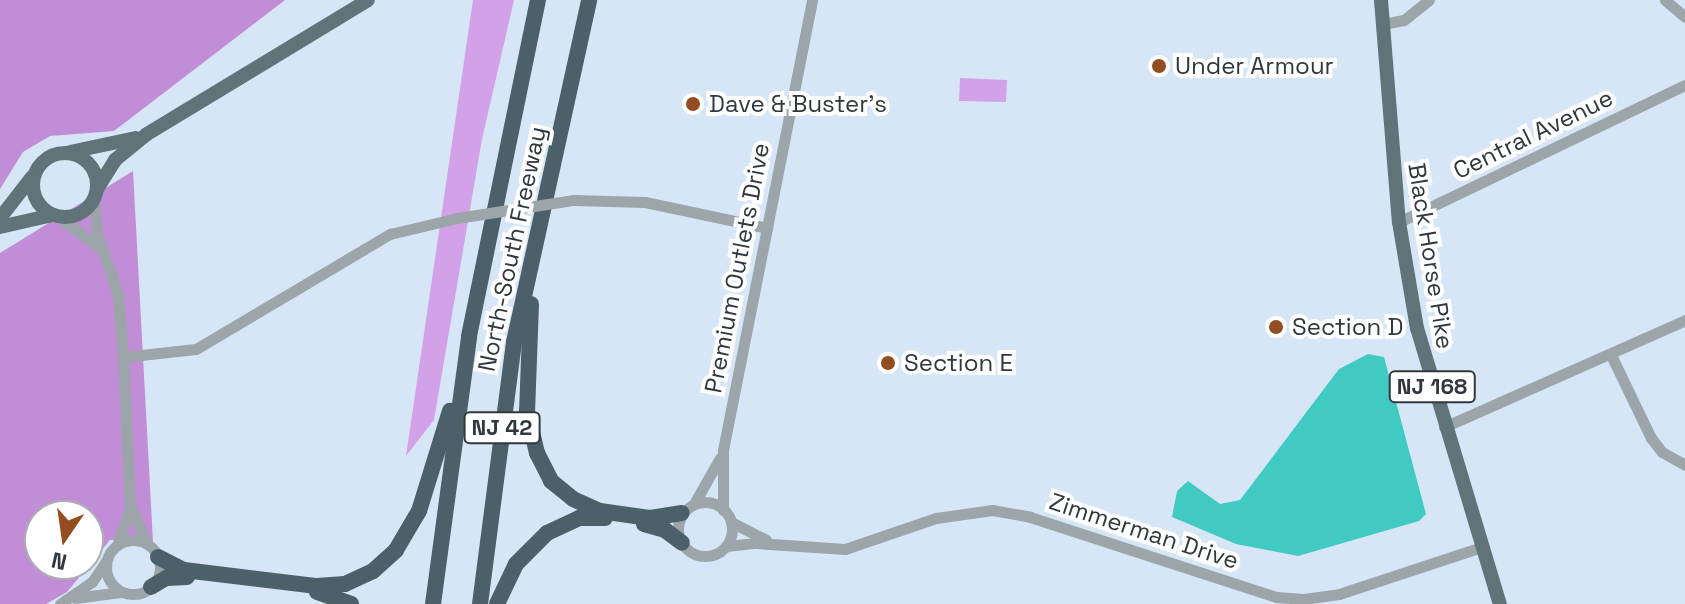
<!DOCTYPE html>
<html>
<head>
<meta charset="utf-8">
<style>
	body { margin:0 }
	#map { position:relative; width:1685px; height:604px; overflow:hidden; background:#d7e6f7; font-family:"Space Grotesk",sans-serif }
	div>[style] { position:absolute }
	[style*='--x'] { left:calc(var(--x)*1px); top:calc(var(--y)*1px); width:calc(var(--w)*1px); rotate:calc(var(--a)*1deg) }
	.green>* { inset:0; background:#d2a1e8 }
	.forest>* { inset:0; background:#c08dd6 }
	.water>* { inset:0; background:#40cac1 }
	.minor>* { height:11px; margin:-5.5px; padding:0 5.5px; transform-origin:5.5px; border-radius:5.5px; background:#9ca6aa }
	.minor>.ring { margin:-5.5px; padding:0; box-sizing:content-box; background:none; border:11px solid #9ca6aa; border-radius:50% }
	.major>* { height:14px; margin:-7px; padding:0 7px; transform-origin:7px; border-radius:7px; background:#607379 }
	.major>.ring { margin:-7px; padding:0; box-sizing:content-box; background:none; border:14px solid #607379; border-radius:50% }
	.highway>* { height:16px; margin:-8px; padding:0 8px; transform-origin:8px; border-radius:8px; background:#4b6068 }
	.minor-bridge>* { height:11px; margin:-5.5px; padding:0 5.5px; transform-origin:5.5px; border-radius:5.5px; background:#9ca6aa }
	.dots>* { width:22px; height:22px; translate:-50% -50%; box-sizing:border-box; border:4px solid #fff; border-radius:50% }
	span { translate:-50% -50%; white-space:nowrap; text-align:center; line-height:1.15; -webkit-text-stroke:8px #fff; paint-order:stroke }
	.shield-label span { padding:2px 6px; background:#fff; border:2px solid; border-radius:6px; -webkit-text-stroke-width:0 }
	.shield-label { font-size:22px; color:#31373e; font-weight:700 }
	.poi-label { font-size:24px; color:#31373e }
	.left { translate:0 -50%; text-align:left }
	.street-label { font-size:24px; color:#31373e }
	.north { position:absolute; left:24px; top:500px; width:80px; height:80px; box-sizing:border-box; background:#fff; border:2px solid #adafb2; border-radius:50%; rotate:193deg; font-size:22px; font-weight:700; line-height:32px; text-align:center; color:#31373e }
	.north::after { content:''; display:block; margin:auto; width:28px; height:36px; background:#924d21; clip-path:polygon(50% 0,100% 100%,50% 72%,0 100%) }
</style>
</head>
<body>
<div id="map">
	<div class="green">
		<div style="clip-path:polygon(473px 0,514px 0,482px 139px,434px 420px,406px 456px)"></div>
		<div style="clip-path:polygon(960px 78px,1007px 80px,1006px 102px,959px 101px)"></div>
	</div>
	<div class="forest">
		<div style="clip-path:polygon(0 0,285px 0,114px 131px,50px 136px,23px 152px,0 189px)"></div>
		<div style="clip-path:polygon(evenodd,133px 171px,153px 542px,110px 540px,67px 592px,46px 604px,0 604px,0 253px,133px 171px,40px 516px,88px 516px,88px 564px,40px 564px,40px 516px)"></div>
	</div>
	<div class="water">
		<div style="clip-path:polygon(1368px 354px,1384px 357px,1426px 514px,1419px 521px,1298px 556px,1236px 544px,1172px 517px,1177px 491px,1188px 481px,1220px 504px,1240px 500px,1339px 369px)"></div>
	</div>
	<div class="minor">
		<div style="--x:1665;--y:0;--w:26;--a:40"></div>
		<div style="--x:1383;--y:24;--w:21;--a:-11"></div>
		<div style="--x:1404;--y:20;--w:32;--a:-39"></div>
		<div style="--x:94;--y:200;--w:34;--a:85"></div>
		<div style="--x:97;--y:234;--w:65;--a:71"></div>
		<div style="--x:118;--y:295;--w:62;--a:85.4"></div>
		<div style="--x:123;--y:357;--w:151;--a:87.3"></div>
		<div style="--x:130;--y:508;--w:39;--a:109"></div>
		<div style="--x:573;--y:200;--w:72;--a:1.6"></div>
		<div style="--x:645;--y:202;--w:125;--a:12"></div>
		<div style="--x:59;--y:217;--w:51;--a:37.1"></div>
		<div style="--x:1399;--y:222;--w:317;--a:-25.6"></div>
		<div style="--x:1611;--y:355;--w:92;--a:64.3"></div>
		<div style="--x:1651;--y:438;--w:18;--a:52"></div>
		<div style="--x:1662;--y:452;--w:26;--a:29"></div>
		<div style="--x:123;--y:357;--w:73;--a:-6.3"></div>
		<div style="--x:196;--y:349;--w:226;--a:-30.7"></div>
		<div style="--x:390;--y:234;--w:69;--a:-13.4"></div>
		<div style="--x:1444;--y:427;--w:264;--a:-23.9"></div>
		<div class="ring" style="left:678px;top:502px;width:43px;height:43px"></div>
		<div style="--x:695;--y:502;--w:51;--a:-60.4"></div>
		<div style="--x:131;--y:508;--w:39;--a:66"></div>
		<div style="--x:723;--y:510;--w:60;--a:-90"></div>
		<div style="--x:723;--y:450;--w:459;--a:-78.8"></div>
		<div style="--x:731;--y:522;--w:39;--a:27"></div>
		<div class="ring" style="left:106px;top:540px;width:43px;height:43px"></div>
		<div style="--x:726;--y:546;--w:30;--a:-6"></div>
		<div style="--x:756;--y:543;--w:89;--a:3.9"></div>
		<div style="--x:845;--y:549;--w:96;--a:-18.8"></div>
		<div style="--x:936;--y:518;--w:57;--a:-8.1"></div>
		<div style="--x:992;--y:510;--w:39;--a:10"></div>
		<div style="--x:1030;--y:517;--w:259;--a:18"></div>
		<div style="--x:1276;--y:597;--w:28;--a:4"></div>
		<div style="--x:1304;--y:599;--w:35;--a:-8"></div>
		<div style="--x:1339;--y:594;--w:151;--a:-18.2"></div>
		<div style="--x:75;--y:598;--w:46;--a:-7.4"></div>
		<div style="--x:60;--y:604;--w:39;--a:-35"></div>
		<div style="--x:92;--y:582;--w:25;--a:-56"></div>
	</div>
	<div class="major">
		<div style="--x:1381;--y:0;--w:223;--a:85.4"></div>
		<div style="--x:1399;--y:222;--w:108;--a:80.4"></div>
		<div style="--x:1417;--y:328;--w:288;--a:73.3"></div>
		<div style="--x:70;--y:152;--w:67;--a:-12"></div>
		<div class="ring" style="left:33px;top:153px;width:50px;height:50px"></div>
		<div style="--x:97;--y:189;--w:34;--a:-58"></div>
		<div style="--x:115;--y:160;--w:41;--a:-39.1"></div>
		<div style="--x:147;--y:134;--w:258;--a:-31.2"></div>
		<div style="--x:0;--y:218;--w:52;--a:-52"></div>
		<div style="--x:0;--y:227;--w:54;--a:-12.8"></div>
	</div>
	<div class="highway">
		<div style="--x:531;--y:304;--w:107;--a:92.1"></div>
		<div style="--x:527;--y:411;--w:43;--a:76.6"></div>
		<div style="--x:537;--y:453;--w:31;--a:63"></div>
		<div style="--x:551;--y:481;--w:28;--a:39"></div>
		<div style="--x:573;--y:499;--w:30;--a:24"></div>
		<div style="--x:600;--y:511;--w:50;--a:8"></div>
		<div style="--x:650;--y:518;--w:32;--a:-9"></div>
		<div style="--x:644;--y:524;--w:22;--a:16"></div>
		<div style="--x:665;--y:530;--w:21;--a:37"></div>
		<div style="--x:158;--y:557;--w:29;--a:27"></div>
		<div style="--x:184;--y:570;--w:134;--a:6.9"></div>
		<div style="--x:317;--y:586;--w:28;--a:-4"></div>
		<div style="--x:345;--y:584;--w:31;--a:-25"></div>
		<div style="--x:373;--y:571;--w:31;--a:-42"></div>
		<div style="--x:396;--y:550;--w:45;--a:-59.5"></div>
		<div style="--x:419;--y:511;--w:105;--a:-72.8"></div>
		<div style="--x:151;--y:587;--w:17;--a:-31"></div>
		<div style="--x:166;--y:578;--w:21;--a:-3"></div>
		<div style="--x:317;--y:592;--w:36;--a:19"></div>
		<div style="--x:433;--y:604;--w:270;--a:-82.3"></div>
		<div style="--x:469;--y:336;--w:343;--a:-78.4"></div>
		<div style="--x:480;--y:604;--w:264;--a:-82.6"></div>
		<div style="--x:514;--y:342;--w:350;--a:-77.6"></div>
		<div style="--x:497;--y:604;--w:44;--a:-64.6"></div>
		<div style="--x:516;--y:564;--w:44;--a:-45"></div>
		<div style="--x:547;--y:533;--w:35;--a:-25"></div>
		<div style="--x:579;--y:518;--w:26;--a:0"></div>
	</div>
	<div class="minor-bridge">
		<div style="--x:457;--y:218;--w:117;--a:-8.8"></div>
	</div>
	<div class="dots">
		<div style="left:1159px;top:66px;background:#924d21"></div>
		<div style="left:693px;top:104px;background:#924d21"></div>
		<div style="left:1276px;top:327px;background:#924d21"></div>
		<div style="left:888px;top:363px;background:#924d21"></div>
	</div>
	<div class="shield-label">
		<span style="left:1432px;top:387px">NJ 168</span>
		<span style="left:502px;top:428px">NJ 42</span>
	</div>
	<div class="poi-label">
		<span class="left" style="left:1175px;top:66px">Under Armour</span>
		<span class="left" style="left:709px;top:104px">Dave &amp; Buster's</span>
		<span class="left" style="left:1292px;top:327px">Section D</span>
		<span class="left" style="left:904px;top:363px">Section E</span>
	</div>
	<div class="street-label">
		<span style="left:1533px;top:134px;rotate:-26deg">Central Avenue</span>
		<span style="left:512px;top:249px;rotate:-78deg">North-South Freeway</span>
		<span style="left:1431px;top:256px;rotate:81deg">Black Horse Pike</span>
		<span style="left:737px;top:268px;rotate:-79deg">Premium Outlets Drive</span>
		<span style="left:1144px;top:531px;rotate:18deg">Zimmerman Drive</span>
	</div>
	<div class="north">N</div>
</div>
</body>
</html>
